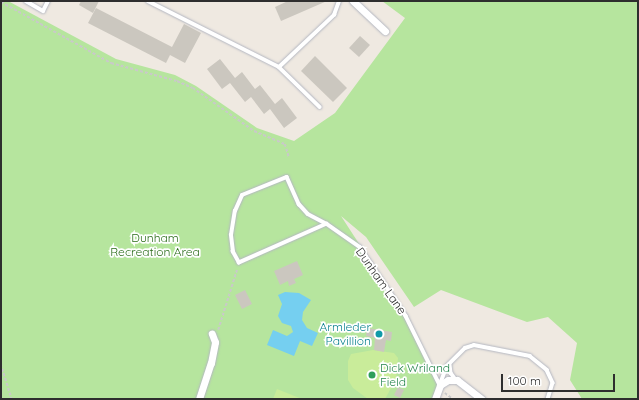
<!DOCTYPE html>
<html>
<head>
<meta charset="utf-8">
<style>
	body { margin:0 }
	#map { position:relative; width:639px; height:400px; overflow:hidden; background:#efe9e1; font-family:Quicksand,sans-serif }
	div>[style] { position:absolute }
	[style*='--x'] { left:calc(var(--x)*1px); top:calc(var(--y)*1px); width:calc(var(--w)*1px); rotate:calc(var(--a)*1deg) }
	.green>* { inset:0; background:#b6e59e }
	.pitch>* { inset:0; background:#c9ec9a }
	.water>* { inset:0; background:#75cff0 }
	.building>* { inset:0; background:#cbc7bf }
	.path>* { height:1.5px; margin-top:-0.75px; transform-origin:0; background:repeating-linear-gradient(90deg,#c9c9c9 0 3px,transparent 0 5px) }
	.roads { filter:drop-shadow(0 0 1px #b4b7c1) drop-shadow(0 0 1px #b4b7c1) }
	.service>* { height:3.5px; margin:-1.75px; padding:0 1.75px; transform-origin:1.75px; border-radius:1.75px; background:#fff }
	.minor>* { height:7px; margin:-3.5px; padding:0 3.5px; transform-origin:3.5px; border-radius:3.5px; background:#fff }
	.dots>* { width:11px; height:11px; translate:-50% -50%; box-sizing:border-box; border:2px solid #fff; border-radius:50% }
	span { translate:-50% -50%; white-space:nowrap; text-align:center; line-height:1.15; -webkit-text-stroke:3.5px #fff; paint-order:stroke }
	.park-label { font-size:12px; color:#2c6e1b }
	.street-label { font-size:12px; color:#2e2e2e }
	.culture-label { font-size:12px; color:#0d838f }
	.right { translate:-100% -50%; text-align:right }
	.leisure-label { font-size:12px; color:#27864d }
	.left { translate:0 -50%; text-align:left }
	.frame { position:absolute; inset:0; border:2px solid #2e2e2e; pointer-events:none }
	.scale { position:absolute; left:501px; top:374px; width:114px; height:18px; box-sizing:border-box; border:2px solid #2e2e2e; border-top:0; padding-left:5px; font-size:12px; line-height:14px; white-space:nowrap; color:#2e2e2e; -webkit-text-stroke:3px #fff; paint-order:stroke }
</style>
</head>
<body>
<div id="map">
	<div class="green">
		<div style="clip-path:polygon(1px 1px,8px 1px,116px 59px,175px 75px,196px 86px,257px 128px,294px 141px,335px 113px,405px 18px,382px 1px,638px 1px,638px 399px,582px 399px,570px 380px,577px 343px,548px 317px,527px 322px,441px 290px,414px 307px,366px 237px,341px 216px,406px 316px,440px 385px,435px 399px,1px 399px)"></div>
	</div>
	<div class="pitch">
		<div style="clip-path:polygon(373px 350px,394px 353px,398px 358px,396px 379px,385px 399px,368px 399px,353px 388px,348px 380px,348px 361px,351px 354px)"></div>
		<div style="clip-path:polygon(277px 389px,302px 399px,273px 399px)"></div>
	</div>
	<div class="water">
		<div style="clip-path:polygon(285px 292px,299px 293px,311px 300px,303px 312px,302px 320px,307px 328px,318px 333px,312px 346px,300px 341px,294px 356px,267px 345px,273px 330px,287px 336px,293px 332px,291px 326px,282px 323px,278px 316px,282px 304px,278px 295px)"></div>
	</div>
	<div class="building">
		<div style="clip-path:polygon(81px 1px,99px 1px,93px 13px,79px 5px)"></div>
		<div style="clip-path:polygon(288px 1px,327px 1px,281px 21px,275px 7px)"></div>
		<div style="clip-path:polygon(96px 8px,172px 47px,184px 24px,201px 33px,185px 63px,170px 55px,166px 63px,88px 23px)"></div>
		<div style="clip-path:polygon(360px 36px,370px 45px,359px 57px,349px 48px)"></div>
		<div style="clip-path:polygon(315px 56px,347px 88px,333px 102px,301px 71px)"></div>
		<div style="clip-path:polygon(220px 59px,235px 78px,242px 72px,255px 89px,260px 85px,275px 104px,282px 98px,297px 118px,284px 128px,270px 109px,264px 114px,251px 97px,245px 102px,230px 83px,222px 89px,207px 69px)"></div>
		<div style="clip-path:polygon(297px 261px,303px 275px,294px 279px,296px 283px,289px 286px,288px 281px,280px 285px,274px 271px)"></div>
		<div style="clip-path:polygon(245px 290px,252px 304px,242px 309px,235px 295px)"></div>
		<div style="clip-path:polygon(367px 328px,392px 332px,391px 341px,386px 340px,384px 352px,374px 350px,375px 338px,366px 336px)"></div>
		<div style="clip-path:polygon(398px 387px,404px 390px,400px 398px,394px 395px)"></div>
	</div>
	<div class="path">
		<div style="--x:1;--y:2;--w:126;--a:29"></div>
		<div style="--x:111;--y:63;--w:68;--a:15.3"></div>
		<div style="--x:177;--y:81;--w:17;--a:24"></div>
		<div style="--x:193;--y:88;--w:75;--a:35.2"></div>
		<div style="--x:254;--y:131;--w:34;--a:23"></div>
		<div style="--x:285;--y:144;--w:14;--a:73"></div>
		<div style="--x:218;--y:330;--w:64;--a:-72.7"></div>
		<div style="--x:1;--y:364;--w:37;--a:73"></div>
		<div style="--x:445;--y:393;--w:10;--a:37"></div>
	</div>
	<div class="roads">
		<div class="service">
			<div style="--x:26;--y:1;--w:20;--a:30"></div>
			<div style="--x:43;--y:11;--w:11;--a:-63"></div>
			<div style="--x:148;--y:1;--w:147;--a:26.7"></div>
			<div style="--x:279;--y:67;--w:57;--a:44.3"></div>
			<div style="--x:279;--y:67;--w:76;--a:-43.4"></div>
			<div style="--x:334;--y:15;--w:15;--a:-70"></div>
			<div style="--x:327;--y:224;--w:96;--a:156.1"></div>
			<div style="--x:239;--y:263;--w:13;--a:-119"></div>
			<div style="--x:233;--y:252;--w:17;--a:-97"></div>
			<div style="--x:231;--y:235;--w:24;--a:-81"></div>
			<div style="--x:235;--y:211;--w:17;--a:-66"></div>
			<div style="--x:242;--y:195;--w:48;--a:-21.8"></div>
			<div style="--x:287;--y:177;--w:30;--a:66"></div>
			<div style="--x:299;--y:204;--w:13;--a:48"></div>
			<div style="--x:308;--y:214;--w:21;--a:28"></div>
			<div style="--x:327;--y:224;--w:40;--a:34.9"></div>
			<div style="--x:360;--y:247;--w:83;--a:56.3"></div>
			<div style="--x:406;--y:316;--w:77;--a:63.8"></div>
			<div style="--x:450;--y:365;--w:8;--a:83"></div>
			<div style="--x:451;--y:373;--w:9;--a:54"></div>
			<div style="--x:440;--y:384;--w:19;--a:-69"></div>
			<div style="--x:447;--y:366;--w:25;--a:-45"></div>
			<div style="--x:465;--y:348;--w:9;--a:-18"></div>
			<div style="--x:474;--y:345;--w:57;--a:11.1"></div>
			<div style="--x:530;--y:356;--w:22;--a:39"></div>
			<div style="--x:547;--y:370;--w:14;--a:65"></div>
			<div style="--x:553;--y:383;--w:17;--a:107"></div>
		</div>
		<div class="minor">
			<div style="--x:353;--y:1;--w:44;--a:43.2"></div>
			<div style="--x:199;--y:399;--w:38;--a:-72"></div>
			<div style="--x:211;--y:363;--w:21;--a:-79"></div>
			<div style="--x:215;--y:342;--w:9;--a:-111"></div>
			<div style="--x:435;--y:399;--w:15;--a:-70"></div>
			<div style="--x:440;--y:385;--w:9;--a:-32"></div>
			<div style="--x:448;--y:380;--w:9;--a:0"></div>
			<div style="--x:457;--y:380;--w:31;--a:38"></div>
		</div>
	</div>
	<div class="dots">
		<div style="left:379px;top:334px;background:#0f9aa8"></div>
		<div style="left:372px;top:375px;background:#2e9e5b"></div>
	</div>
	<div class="park-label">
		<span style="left:155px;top:245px">Dunham<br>Recreation Area</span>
	</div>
	<div class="street-label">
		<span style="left:381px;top:281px;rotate:55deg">Dunham Lane</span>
	</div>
	<div class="culture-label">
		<span class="right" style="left:371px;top:334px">Armleder<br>Pavillion</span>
	</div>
	<div class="leisure-label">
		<span class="left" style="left:380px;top:375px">Dick Wriland<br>Field</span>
	</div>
	<div class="frame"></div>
	<div class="scale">100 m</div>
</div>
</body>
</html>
